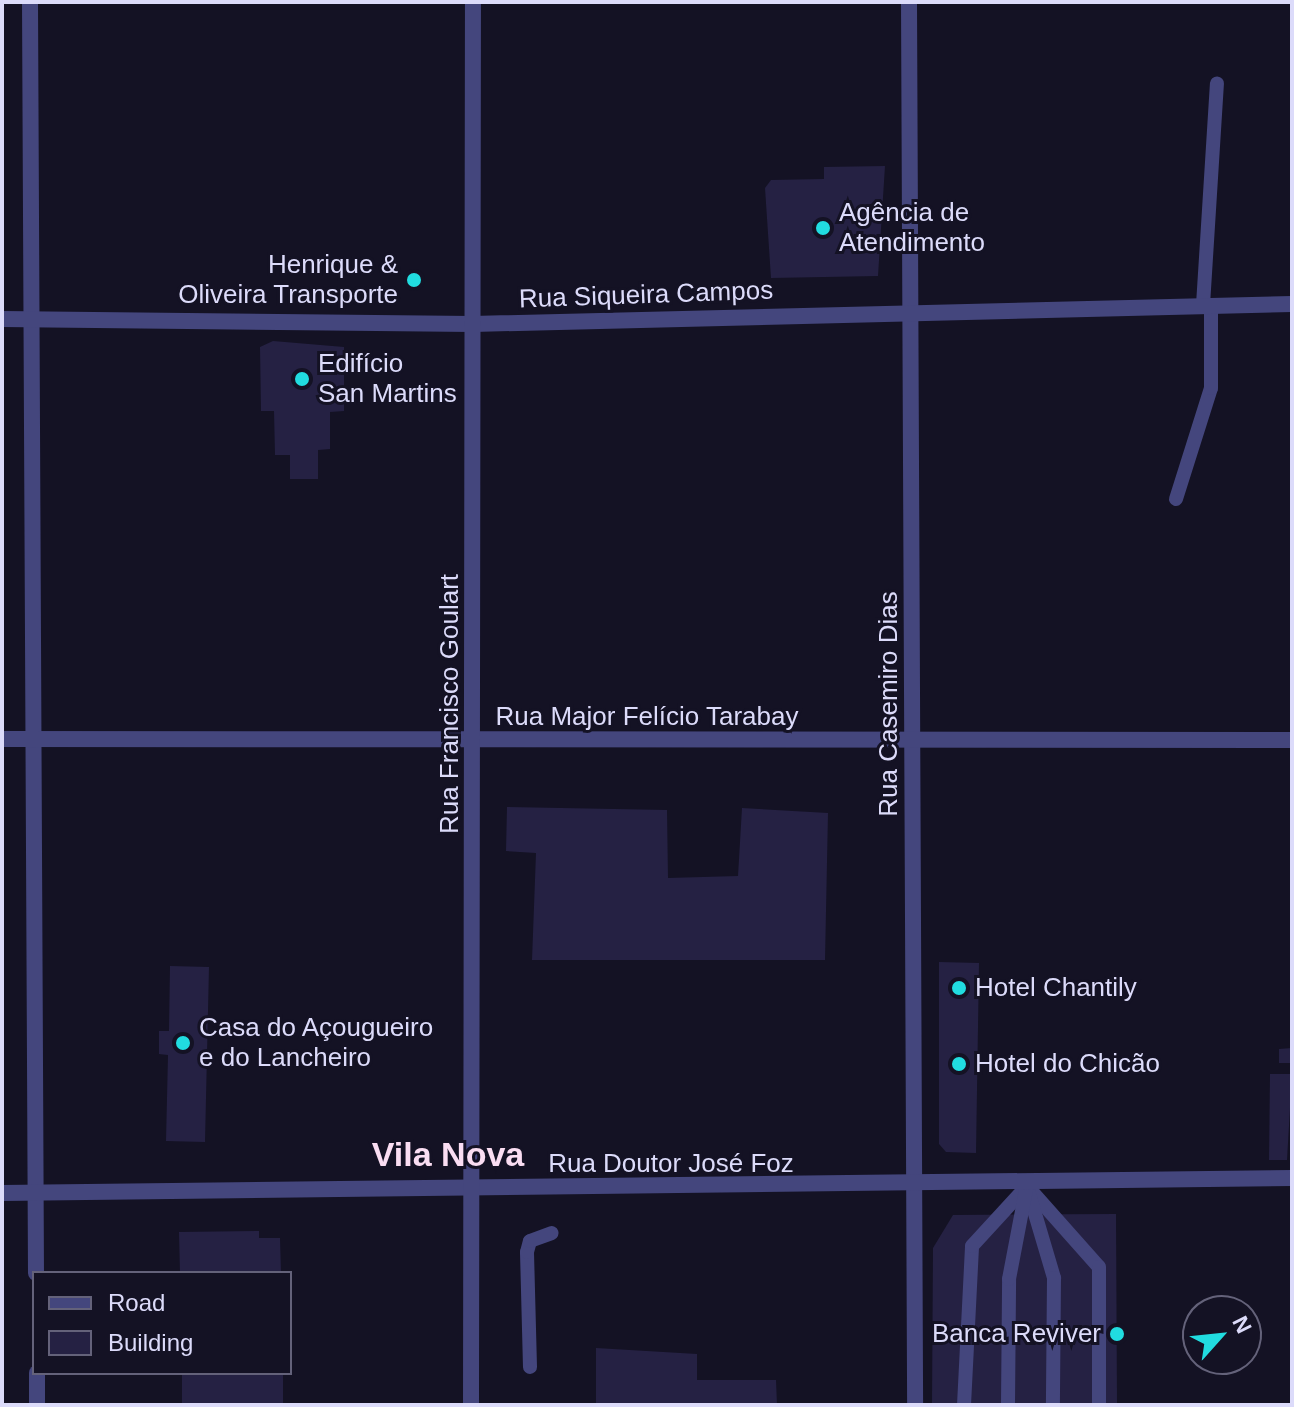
<!DOCTYPE html>
<html>
<head>
<meta charset="utf-8">
<style>
	body { margin:0 }
	#map { position:relative; width:1294px; height:1407px; overflow:hidden; background:#141224; font-family:Arial,sans-serif }
	div>[style] { position:absolute }
	[style*='--x'] { left:calc(var(--x)*1px); top:calc(var(--y)*1px); width:calc(var(--w)*1px); rotate:calc(var(--a)*1deg) }
	.building>* { inset:0; background:#252143 }
	.lane>* { height:14px; margin:-7px; padding:0 7px; transform-origin:7px; border-radius:7px; background:#44467d }
	.street>* { height:16px; margin:-8px; padding:0 8px; transform-origin:8px; border-radius:8px; background:#44467d }
	.dots>* { width:22px; height:22px; translate:-50% -50%; box-sizing:border-box; border:4px solid #141224; border-radius:50% }
	span { translate:-50% -50%; white-space:nowrap; text-align:center; line-height:1.15; -webkit-text-stroke:6px #141224; paint-order:stroke }
	.poi-label { font-size:26px; color:#dcdbfa }
	.left { translate:0 -50%; text-align:left }
	.right { translate:-100% -50%; text-align:right }
	.street-label { font-size:26px; color:#dcdbfa }
	.district-label { font-size:34px; color:#faddf2; font-weight:700 }
	.frame { position:absolute; inset:0; border:4px solid #dcdbfa; pointer-events:none }
	.legend { position:absolute; left:32px; top:1271px; width:260px; height:104px; box-sizing:border-box; background:#141224; border:2px solid #64627a; margin:0; padding:10px 14px; list-style:none; font-size:24px; color:#dcdbfa }
	.legend li { display:flex; align-items:center; gap:16px; height:40px }
	.legend b { width:40px; border:2px solid #64627a }
	.north { position:absolute; left:1182px; top:1295px; width:80px; height:80px; box-sizing:border-box; background:#141224; border:2px solid #64627a; border-radius:50%; rotate:63deg; font-size:22px; font-weight:700; line-height:32px; text-align:center; color:#dcdbfa }
	.north::after { content:''; display:block; margin:auto; width:28px; height:36px; background:#21dce0; clip-path:polygon(50% 0,100% 100%,50% 72%,0 100%) }
</style>
</head>
<body>
<div id="map">
	<div class="building">
		<div style="clip-path:polygon(885px 166px,878px 276px,771px 278px,765px 188px,771px 180px,824px 179px,824px 167px)"></div>
		<div style="clip-path:polygon(273px 341px,344px 347px,344px 411px,330px 412px,330px 449px,318px 450px,318px 479px,290px 479px,290px 455px,275px 455px,274px 411px,261px 411px,260px 347px)"></div>
		<div style="clip-path:polygon(507px 807px,667px 810px,668px 878px,738px 876px,742px 808px,828px 813px,825px 960px,532px 960px,536px 853px,506px 851px)"></div>
		<div style="clip-path:polygon(939px 962px,979px 963px,976px 1153px,946px 1152px,939px 1144px)"></div>
		<div style="clip-path:polygon(170px 966px,209px 967px,205px 1142px,166px 1141px,168px 1055px,159px 1054px,159px 1031px,169px 1031px)"></div>
		<div style="clip-path:polygon(1292px 1048px,1292px 1063px,1279px 1063px,1279px 1049px)"></div>
		<div style="clip-path:polygon(1270px 1074px,1292px 1074px,1287px 1160px,1269px 1160px)"></div>
		<div style="clip-path:polygon(1116px 1214px,1117px 1405px,932px 1405px,933px 1248px,953px 1215px)"></div>
		<div style="clip-path:polygon(259px 1231px,259px 1238px,280px 1238px,281px 1273px,180px 1273px,179px 1232px)"></div>
		<div style="clip-path:polygon(596px 1348px,697px 1354px,697px 1380px,776px 1380px,777px 1405px,596px 1405px)"></div>
		<div style="clip-path:polygon(182px 1373px,283px 1373px,283px 1405px,182px 1405px)"></div>
	</div>
	<div class="lane">
		<div style="--x:1203;--y:305;--w:222;--a:-86.4"></div>
		<div style="--x:1176;--y:499;--w:116;--a:-72.5"></div>
		<div style="--x:1211;--y:388;--w:83;--a:-90"></div>
		<div style="--x:1027;--y:1186;--w:108;--a:48.4"></div>
		<div style="--x:1099;--y:1267;--w:138;--a:90"></div>
		<div style="--x:1028;--y:1190;--w:92;--a:73.5"></div>
		<div style="--x:1054;--y:1278;--w:127;--a:90.5"></div>
		<div style="--x:530;--y:1367;--w:115;--a:-91.5"></div>
		<div style="--x:527;--y:1252;--w:11;--a:-75"></div>
		<div style="--x:530;--y:1241;--w:23;--a:-20"></div>
		<div style="--x:964;--y:1405;--w:159;--a:-87.1"></div>
		<div style="--x:972;--y:1246;--w:81;--a:-47.5"></div>
		<div style="--x:1008;--y:1405;--w:126;--a:-89.5"></div>
		<div style="--x:1009;--y:1279;--w:91;--a:-79.2"></div>
	</div>
	<div class="street">
		<div style="--x:30;--y:2;--w:1271;--a:89.73"></div>
		<div style="--x:909;--y:2;--w:1403;--a:89.75"></div>
		<div style="--x:2;--y:319;--w:471;--a:0.6"></div>
		<div style="--x:473;--y:324;--w:819;--a:-1.4"></div>
		<div style="--x:2;--y:739;--w:1290;--a:0.04"></div>
		<div style="--x:2;--y:1193;--w:1290;--a:-0.67"></div>
		<div style="--x:37;--y:1373;--w:32;--a:90"></div>
		<div style="--x:471;--y:1405;--w:1403;--a:-89.92"></div>
	</div>
	<div class="dots">
		<div style="left:823px;top:228px;background:#21dce0"></div>
		<div style="left:414px;top:280px;background:#21dce0"></div>
		<div style="left:302px;top:379px;background:#21dce0"></div>
		<div style="left:959px;top:988px;background:#21dce0"></div>
		<div style="left:183px;top:1043px;background:#21dce0"></div>
		<div style="left:959px;top:1064px;background:#21dce0"></div>
		<div style="left:1117px;top:1334px;background:#21dce0"></div>
	</div>
	<div class="poi-label">
		<span class="left" style="left:839px;top:228px">Agência de<br>Atendimento</span>
		<span class="right" style="left:398px;top:280px">Henrique &amp;<br>Oliveira Transporte</span>
		<span class="left" style="left:318px;top:379px">Edifício<br>San Martins</span>
		<span class="left" style="left:975px;top:988px">Hotel Chantily</span>
		<span class="left" style="left:199px;top:1043px">Casa do Açougueiro<br>e do Lancheiro</span>
		<span class="left" style="left:975px;top:1064px">Hotel do Chicão</span>
		<span class="right" style="left:1101px;top:1334px">Banca Reviver</span>
	</div>
	<div class="street-label">
		<span style="left:646px;top:295px;rotate:-2deg">Rua Siqueira Campos</span>
		<span style="left:450px;top:704px;rotate:-90deg">Rua Francisco Goulart</span>
		<span style="left:889px;top:704px;rotate:-90deg">Rua Casemiro Dias</span>
		<span style="left:647px;top:717px">Rua Major Felício Tarabay</span>
		<span style="left:671px;top:1164px">Rua Doutor José Foz</span>
	</div>
	<div class="district-label">
		<span style="left:448px;top:1155px">Vila Nova</span>
	</div>
	<div class="frame"></div>
	<ul class="legend">
	<li><b style="height:10px;background:#44467d"></b>Road</li>
	<li><b style="height:22px;background:#252143"></b>Building</li>
	</ul>
	<div class="north">N</div>
</div>
</body>
</html>
